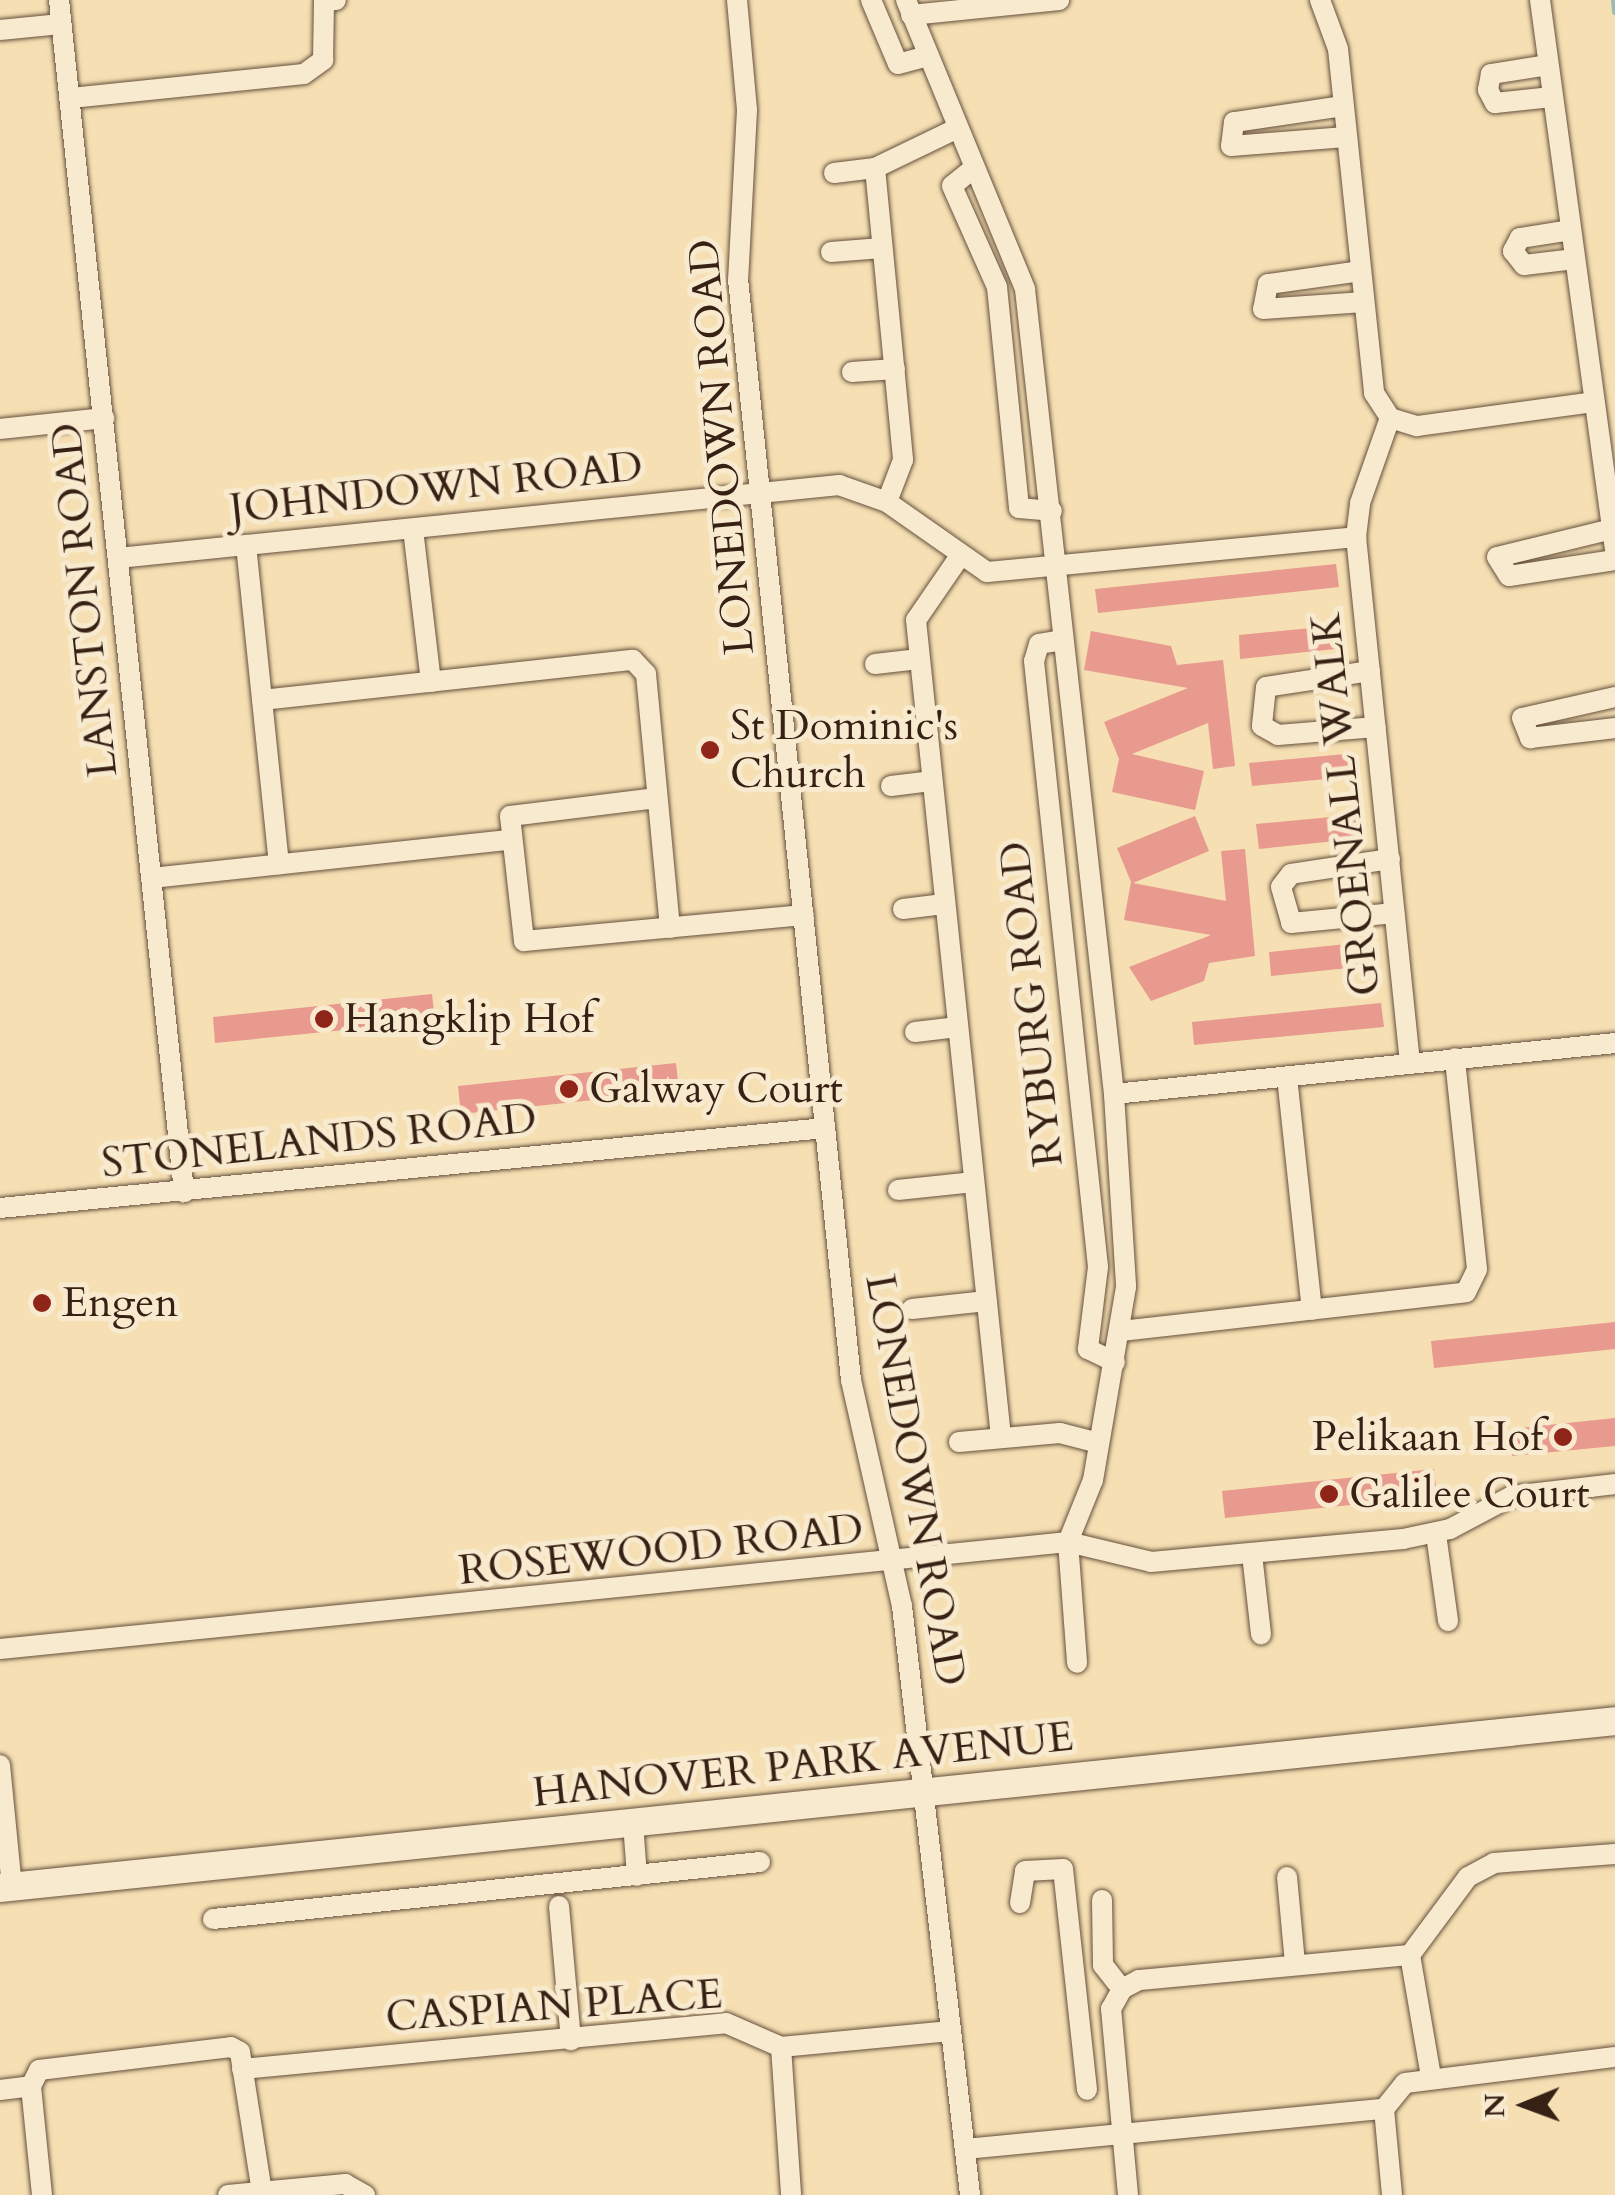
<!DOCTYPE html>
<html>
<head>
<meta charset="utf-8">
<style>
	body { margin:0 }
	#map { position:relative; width:1615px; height:2195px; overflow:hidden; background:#f5dfb3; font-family:Cardo,serif }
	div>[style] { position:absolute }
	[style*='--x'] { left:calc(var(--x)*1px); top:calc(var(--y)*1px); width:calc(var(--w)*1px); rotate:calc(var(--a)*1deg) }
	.stream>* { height:6px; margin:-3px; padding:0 3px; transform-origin:3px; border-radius:3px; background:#9cbcb0 }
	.building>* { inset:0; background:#e79a8d }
	.roads { filter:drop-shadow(0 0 2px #66503c) drop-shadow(0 0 2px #66503c) }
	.minor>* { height:20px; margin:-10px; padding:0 10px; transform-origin:10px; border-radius:10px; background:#f8eace }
	.tertiary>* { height:28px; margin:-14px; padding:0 14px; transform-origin:14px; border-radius:14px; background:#f8eace }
	.dots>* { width:28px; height:28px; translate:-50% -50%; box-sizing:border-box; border:5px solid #f8eace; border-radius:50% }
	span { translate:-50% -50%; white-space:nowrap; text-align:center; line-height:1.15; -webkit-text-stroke:10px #f8eace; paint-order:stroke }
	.street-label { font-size:42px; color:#372115 }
	.poi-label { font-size:42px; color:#372115 }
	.left { translate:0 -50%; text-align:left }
	.right { translate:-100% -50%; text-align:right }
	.north { position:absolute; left:1475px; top:2055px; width:100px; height:100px; -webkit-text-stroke:8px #f8eace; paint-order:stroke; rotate:269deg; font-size:28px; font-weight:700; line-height:40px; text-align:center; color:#372115 }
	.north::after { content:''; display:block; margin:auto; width:35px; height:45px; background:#372115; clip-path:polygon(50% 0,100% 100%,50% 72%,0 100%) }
</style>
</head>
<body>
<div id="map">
	<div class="stream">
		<div style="--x:1614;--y:0;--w:12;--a:85"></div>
	</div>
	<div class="building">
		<div style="clip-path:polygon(1336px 564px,1339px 587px,1098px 613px,1095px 589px)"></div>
		<div style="clip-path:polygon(1343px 625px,1345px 648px,1240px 659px,1239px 635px)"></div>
		<div style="clip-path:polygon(1091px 631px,1171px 646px,1177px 665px,1223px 660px,1235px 766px,1213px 769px,1208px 723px,1132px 754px,1204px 771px,1195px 810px,1112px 792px,1119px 759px,1104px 722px,1188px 688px,1084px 670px)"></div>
		<div style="clip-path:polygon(1356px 753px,1358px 776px,1252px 786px,1249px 763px)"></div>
		<div style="clip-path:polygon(1363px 814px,1365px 838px,1259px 849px,1256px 824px)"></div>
		<div style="clip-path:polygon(1195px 816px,1209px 851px,1133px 883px,1226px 901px,1221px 851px,1245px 849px,1255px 956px,1209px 963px,1204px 981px,1151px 1001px,1129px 967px,1211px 935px,1124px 920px,1131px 882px,1117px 848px)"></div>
		<div style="clip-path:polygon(1375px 941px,1377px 965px,1271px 976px,1269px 952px)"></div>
		<div style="clip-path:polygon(432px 994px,435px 1021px,215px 1043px,213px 1017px)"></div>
		<div style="clip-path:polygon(1381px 1003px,1384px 1027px,1194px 1045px,1192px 1022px)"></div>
		<div style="clip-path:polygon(676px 1063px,679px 1091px,461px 1114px,458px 1086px)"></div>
		<div style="clip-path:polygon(1615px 1322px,1615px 1349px,1434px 1368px,1431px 1341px)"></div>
		<div style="clip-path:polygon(1615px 1418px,1615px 1446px,1512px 1456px,1510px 1429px)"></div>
		<div style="clip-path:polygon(1434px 1469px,1437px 1496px,1225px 1518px,1222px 1491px)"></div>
	</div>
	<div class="roads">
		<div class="minor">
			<div style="--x:59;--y:0;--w:1199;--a:84.01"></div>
			<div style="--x:737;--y:0;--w:110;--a:84.8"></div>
			<div style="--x:747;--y:110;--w:169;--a:93"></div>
			<div style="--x:738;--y:279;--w:1107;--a:84.14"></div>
			<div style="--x:851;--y:1380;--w:232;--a:77.3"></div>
			<div style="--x:902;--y:1606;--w:593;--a:83.41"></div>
			<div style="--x:871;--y:0;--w:69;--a:67.1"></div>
			<div style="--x:898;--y:64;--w:30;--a:-15"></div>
			<div style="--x:906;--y:0;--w:313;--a:67.6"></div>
			<div style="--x:1025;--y:289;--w:810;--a:83.69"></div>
			<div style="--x:1114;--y:1094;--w:193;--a:86.4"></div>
			<div style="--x:1126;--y:1287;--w:196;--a:99.7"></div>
			<div style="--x:1093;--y:1480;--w:67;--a:112"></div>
			<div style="--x:1068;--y:1542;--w:121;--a:85.7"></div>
			<div style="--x:1320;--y:0;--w:52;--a:69.8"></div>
			<div style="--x:1338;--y:49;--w:346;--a:84"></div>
			<div style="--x:1374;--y:393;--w:30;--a:57"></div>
			<div style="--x:1540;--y:0;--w:555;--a:82.23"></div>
			<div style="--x:911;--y:15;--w:149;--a:-5.8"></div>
			<div style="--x:0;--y:30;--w:61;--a:-5.6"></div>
			<div style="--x:1548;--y:65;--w:58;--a:171"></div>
			<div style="--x:1491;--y:74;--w:16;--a:101"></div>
			<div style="--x:1488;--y:90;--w:15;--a:62"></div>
			<div style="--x:1495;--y:103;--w:57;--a:-6"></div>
			<div style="--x:71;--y:98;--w:234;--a:-5.9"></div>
			<div style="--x:304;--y:74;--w:24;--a:-36"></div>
			<div style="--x:323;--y:60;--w:59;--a:-89"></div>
			<div style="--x:324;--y:1;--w:12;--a:-5"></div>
			<div style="--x:1343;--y:106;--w:110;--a:171.6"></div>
			<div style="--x:1234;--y:122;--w:24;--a:97"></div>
			<div style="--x:1231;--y:146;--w:115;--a:-4.5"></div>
			<div style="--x:875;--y:168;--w:293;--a:84.5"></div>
			<div style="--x:903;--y:460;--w:45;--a:110.9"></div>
			<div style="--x:974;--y:168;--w:28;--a:141"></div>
			<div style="--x:952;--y:186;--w:111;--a:66"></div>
			<div style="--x:997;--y:287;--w:222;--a:84.3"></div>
			<div style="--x:1019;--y:508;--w:33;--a:5"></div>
			<div style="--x:834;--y:173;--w:41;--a:-7"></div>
			<div style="--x:875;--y:168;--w:92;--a:-25.7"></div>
			<div style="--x:1571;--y:230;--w:52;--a:171.1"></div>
			<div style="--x:1520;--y:238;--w:15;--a:118"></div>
			<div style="--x:1513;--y:251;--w:18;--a:52"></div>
			<div style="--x:1524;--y:265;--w:51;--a:-6.7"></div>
			<div style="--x:831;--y:252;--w:51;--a:-4.5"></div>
			<div style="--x:1361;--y:271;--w:94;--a:172"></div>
			<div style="--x:1268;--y:284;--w:25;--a:101"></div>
			<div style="--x:1263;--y:309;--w:101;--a:-4"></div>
			<div style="--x:852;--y:372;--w:43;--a:-4"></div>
			<div style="--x:0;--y:429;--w:105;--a:-6"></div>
			<div style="--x:413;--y:529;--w:154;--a:83.3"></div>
			<div style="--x:1612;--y:529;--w:118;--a:166.3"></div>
			<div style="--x:1497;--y:557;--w:22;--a:58"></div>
			<div style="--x:1509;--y:576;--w:107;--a:-8.6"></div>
			<div style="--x:246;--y:545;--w:321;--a:84.1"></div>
			<div style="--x:118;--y:558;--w:725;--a:-5.78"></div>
			<div style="--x:839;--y:485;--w:51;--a:19.5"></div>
			<div style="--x:887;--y:502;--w:122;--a:35"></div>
			<div style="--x:987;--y:572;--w:371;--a:-5.4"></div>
			<div style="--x:958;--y:559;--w:74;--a:124.5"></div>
			<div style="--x:916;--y:620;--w:821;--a:84.06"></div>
			<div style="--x:1063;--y:640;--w:24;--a:171"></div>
			<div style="--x:1039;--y:644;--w:18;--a:106"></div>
			<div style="--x:1034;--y:661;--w:609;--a:83.97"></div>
			<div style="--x:1098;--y:1267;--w:83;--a:97"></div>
			<div style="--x:1088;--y:1349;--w:30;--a:26"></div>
			<div style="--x:875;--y:664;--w:44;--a:-6.5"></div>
			<div style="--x:1370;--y:671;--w:105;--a:171.3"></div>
			<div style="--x:1266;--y:687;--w:39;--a:96"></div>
			<div style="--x:1262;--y:726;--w:18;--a:29"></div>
			<div style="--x:1278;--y:735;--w:98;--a:-4.7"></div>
			<div style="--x:1615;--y:697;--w:95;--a:167.3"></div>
			<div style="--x:1522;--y:718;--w:22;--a:68"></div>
			<div style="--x:1530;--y:738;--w:86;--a:-6.7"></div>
			<div style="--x:262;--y:700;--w:373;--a:-6.2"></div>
			<div style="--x:633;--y:660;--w:19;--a:47"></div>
			<div style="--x:646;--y:674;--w:255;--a:84.6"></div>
			<div style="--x:891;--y:786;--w:40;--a:-7.1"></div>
			<div style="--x:657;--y:798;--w:148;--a:173"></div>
			<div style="--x:510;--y:816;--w:126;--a:83.6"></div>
			<div style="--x:524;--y:941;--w:281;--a:-5.3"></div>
			<div style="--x:1390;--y:859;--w:100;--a:171.4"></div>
			<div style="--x:1291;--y:874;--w:16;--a:128"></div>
			<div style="--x:1281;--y:887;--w:37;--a:74"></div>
			<div style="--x:1291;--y:923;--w:104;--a:-5.5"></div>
			<div style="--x:152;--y:878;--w:358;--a:-6.1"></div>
			<div style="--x:903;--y:909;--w:41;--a:-7"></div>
			<div style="--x:915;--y:1032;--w:43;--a:-6.6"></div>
			<div style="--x:1410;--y:1063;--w:529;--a:-95.86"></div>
			<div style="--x:1356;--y:537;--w:34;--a:-83"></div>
			<div style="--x:1360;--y:503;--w:90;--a:-70.6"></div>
			<div style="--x:1390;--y:418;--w:28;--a:17"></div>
			<div style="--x:1417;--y:426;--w:179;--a:-7.7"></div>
			<div style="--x:1287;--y:1077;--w:234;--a:83.9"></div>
			<div style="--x:1114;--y:1094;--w:504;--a:-5.81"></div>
			<div style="--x:898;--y:1190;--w:76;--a:-6"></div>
			<div style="--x:0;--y:1208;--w:829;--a:-5.54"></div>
			<div style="--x:912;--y:1309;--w:75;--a:-6.1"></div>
			<div style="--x:1121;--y:1331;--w:347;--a:-6.4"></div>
			<div style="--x:1466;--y:1292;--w:25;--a:-64"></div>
			<div style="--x:1477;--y:1269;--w:212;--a:-96"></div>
			<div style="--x:959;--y:1442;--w:101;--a:-5.1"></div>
			<div style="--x:1060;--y:1433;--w:40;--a:14.4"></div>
			<div style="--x:1436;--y:1534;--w:88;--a:82.1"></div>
			<div style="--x:1252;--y:1554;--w:81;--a:83.6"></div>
			<div style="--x:0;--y:1649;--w:1073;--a:-5.72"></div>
			<div style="--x:1068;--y:1542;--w:85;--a:13.5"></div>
			<div style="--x:1151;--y:1562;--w:253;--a:-5.2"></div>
			<div style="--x:1403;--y:1539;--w:48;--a:-12"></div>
			<div style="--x:1450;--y:1529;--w:70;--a:-28"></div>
			<div style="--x:1512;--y:1496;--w:104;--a:-6.6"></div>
			<div style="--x:0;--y:1765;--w:123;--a:84.4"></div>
			<div style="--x:633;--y:1823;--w:53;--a:85.7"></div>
			<div style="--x:1287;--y:1877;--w:86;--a:84.7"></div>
			<div style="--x:1102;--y:1900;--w:65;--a:89.1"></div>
			<div style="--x:1103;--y:1965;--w:31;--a:52"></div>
			<div style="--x:1020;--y:1903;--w:32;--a:-81"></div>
			<div style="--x:1025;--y:1871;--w:38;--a:-3"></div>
			<div style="--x:1063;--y:1869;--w:222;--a:83.8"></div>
			<div style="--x:559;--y:1906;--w:135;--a:84.9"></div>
			<div style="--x:213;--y:1919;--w:550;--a:-5.95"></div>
			<div style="--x:1410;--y:1955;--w:97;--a:-53.4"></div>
			<div style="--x:1468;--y:1877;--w:30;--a:-28"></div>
			<div style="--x:1494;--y:1863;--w:121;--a:-4.3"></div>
			<div style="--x:1410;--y:1955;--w:123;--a:80.2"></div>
			<div style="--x:781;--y:2047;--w:170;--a:-5.4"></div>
			<div style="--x:781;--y:2047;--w:148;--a:86.1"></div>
			<div style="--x:242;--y:2069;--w:486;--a:-5.4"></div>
			<div style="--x:726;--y:2023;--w:60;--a:23.6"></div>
			<div style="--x:0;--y:2090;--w:31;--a:-7"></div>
			<div style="--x:965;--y:2149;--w:421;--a:-5.5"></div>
			<div style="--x:42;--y:2195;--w:110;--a:-95.8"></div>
			<div style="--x:31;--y:2086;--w:18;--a:-63"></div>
			<div style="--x:39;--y:2070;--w:193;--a:-6.8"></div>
			<div style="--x:231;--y:2047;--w:10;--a:29"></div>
			<div style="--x:240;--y:2052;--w:142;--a:81.1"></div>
			<div style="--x:228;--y:2195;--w:118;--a:-5.4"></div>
			<div style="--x:345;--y:2184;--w:23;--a:29"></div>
			<div style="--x:1128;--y:2195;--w:187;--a:-95.2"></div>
			<div style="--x:1111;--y:2009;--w:23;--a:-61"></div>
			<div style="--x:1122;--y:1989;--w:19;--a:-28"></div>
			<div style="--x:1139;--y:1980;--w:272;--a:-5.3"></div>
			<div style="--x:1392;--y:2195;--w:86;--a:-95.3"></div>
			<div style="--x:1384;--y:2109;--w:33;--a:-51"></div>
			<div style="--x:1405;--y:2083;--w:212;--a:-7.1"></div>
		</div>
		<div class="tertiary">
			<div style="--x:0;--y:1888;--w:1624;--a:-5.9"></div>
		</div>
	</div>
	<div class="dots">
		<div style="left:710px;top:750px;background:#8f2418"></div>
		<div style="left:324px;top:1019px;background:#8f2418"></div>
		<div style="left:569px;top:1089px;background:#8f2418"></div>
		<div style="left:42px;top:1303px;background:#8f2418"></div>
		<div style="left:1563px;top:1437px;background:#8f2418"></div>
		<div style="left:1329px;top:1494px;background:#8f2418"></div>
	</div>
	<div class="street-label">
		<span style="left:722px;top:447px;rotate:-95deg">LONEDOWN ROAD</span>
		<span style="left:436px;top:488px;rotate:-6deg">JOHNDOWN ROAD</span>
		<span style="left:85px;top:600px;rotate:-96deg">LANSTON ROAD</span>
		<span style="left:1346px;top:804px;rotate:-96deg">GROENALL WALK</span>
		<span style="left:1032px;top:1004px;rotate:-96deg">RYBURG ROAD</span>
		<span style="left:319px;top:1141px;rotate:-6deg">STONELANDS ROAD</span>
		<span style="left:915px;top:1480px;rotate:80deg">LONEDOWN ROAD</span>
		<span style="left:661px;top:1550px;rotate:-6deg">ROSEWOOD ROAD</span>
		<span style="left:803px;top:1765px;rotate:-6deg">HANOVER PARK AVENUE</span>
		<span style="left:554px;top:2006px;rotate:-4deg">CASPIAN PLACE</span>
	</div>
	<div class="poi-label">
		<span class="left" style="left:730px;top:750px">St Dominic's<br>Church</span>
		<span class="left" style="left:344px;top:1019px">Hangklip Hof</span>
		<span class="left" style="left:589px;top:1089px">Galway Court</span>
		<span class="left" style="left:62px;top:1303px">Engen</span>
		<span class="right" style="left:1543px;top:1437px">Pelikaan Hof</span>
		<span class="left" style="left:1349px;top:1494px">Galilee Court</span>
	</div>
	<div class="north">N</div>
</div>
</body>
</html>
